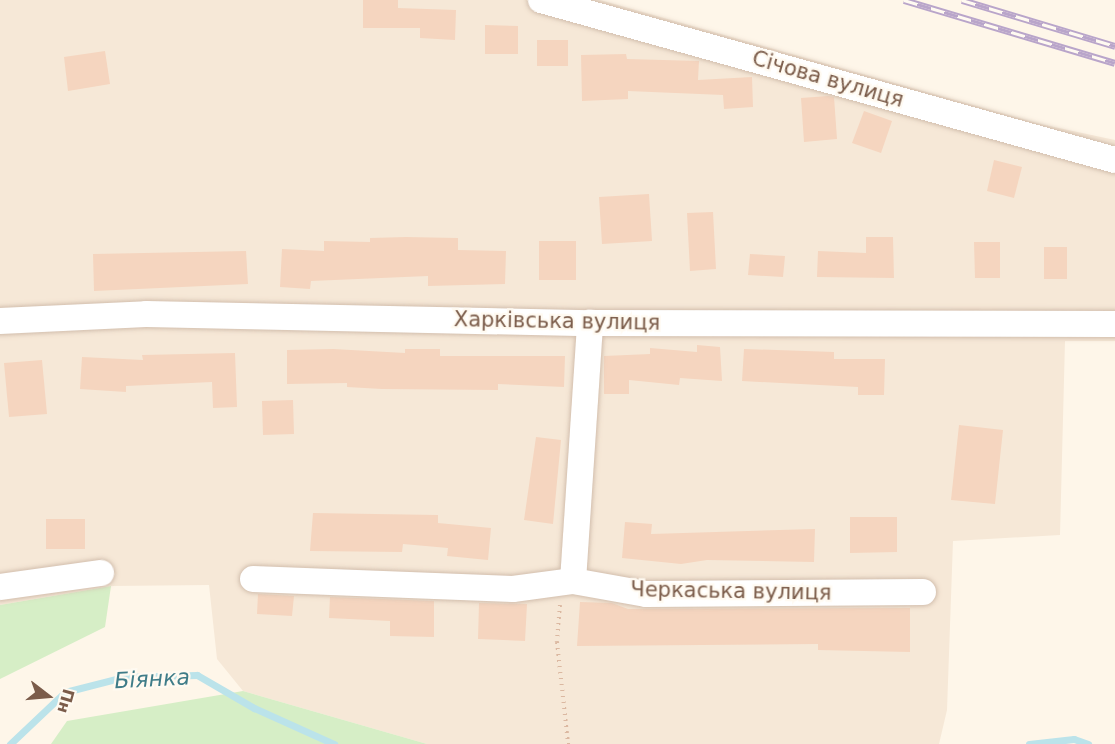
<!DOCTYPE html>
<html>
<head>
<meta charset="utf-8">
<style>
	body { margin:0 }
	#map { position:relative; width:1115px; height:744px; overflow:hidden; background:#fef6e9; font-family:"DejaVu Sans",sans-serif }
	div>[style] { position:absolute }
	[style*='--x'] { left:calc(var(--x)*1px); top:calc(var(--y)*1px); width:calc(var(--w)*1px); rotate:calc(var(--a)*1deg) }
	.residential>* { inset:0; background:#f6e8d7 }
	.green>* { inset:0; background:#d6eec6 }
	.stream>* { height:7px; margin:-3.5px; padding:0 3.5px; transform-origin:3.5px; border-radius:3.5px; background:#bbe3ea }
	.building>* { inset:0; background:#f5d5bf }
	.path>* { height:4px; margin-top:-2px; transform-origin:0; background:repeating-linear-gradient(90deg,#dbb8a1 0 1.5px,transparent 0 6px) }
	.roads { filter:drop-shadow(0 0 2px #d2bead) drop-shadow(0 0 2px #d2bead) }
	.minor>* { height:26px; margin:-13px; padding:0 13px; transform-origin:13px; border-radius:13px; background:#fff }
	.rail>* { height:7px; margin-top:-3.5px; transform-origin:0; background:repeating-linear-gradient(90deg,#fffaf1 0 14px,#b9a5ca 0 28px); box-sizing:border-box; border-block:2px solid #b9a5ca }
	span { translate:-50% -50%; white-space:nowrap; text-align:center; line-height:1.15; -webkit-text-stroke:4.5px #fffaf1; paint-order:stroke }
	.street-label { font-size:21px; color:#7b5c4a }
	.water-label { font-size:22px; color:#3f7c88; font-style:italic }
	.north { position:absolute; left:18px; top:666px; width:60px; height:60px; -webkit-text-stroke:4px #fffaf1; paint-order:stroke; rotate:106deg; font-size:16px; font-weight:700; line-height:24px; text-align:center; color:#7b5c4a }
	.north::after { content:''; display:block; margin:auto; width:21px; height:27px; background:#7b5c4a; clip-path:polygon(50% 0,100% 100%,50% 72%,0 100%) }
</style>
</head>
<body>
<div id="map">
	<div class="residential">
		<div style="clip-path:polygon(0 0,600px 0,1040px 124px,1115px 140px,1115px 341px,1065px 341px,1060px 535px,953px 541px,947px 710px,939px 744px,427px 744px,243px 691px,217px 659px,209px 585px,111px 586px,0 605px)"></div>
	</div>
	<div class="green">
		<div style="clip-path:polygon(111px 586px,105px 627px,0 679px,0 605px)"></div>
		<div style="clip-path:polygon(243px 691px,427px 744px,51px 744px,67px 721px)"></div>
	</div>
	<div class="stream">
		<div style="--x:10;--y:744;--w:76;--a:-43.4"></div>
		<div style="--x:65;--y:692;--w:61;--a:-14.3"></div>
		<div style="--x:124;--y:677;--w:73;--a:-1.6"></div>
		<div style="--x:197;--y:675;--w:66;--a:30.1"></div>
		<div style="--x:254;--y:708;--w:88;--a:24.2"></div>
		<div style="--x:1029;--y:744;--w:45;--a:-6.3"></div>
		<div style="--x:1074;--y:739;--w:15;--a:20"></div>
	</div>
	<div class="building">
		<div style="clip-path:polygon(363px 0,398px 0,398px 8px,456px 10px,455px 40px,420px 38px,420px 28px,363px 28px)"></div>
		<div style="clip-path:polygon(485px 25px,518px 26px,518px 54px,485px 54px)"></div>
		<div style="clip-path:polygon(537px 40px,568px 40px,568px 66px,537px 66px)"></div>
		<div style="clip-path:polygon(105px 51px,110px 84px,68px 91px,64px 57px)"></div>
		<div style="clip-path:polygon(626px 54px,627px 59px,699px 61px,698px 80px,752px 77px,753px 107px,724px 109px,723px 95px,628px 91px,628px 99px,582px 101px,581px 55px)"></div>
		<div style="clip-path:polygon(828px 96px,834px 97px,837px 139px,804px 142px,801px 98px)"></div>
		<div style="clip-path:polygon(864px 111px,892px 121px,881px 153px,852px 143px)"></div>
		<div style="clip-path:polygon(994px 160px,1022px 167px,1014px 198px,987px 191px)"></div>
		<div style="clip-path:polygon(649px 194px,652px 241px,602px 244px,599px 197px)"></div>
		<div style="clip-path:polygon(713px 212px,716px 269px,690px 271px,687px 213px)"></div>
		<div style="clip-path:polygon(406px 237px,458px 238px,458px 250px,506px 251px,505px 284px,428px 286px,428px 276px,311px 281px,310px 289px,280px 287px,282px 249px,324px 251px,324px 241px,370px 242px,370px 238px)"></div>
		<div style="clip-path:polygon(866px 237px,893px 237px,894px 278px,817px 277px,818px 251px,866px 253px)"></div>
		<div style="clip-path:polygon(539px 241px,576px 241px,576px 280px,539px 280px)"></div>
		<div style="clip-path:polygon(974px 242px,1000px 242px,1000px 278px,975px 278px)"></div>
		<div style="clip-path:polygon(1044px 247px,1067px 247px,1067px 279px,1044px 279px)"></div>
		<div style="clip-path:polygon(246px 251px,248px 284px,94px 291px,93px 254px)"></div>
		<div style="clip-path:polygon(750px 254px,785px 256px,783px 277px,748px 275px)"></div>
		<div style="clip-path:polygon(697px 345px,720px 347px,722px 381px,680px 378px,679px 385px,629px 380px,629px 394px,604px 394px,604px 356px,650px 354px,650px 348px,697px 352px)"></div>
		<div style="clip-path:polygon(333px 349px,405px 353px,405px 349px,440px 349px,440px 356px,565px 356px,564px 387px,498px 384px,498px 390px,382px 389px,347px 387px,347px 383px,287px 384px,287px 350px)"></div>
		<div style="clip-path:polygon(744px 349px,834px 352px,834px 359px,885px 359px,884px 395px,858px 395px,858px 387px,742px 381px)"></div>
		<div style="clip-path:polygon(235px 353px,237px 407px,213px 408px,212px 382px,126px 386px,126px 392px,80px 389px,82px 357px,143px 360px,142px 355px)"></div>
		<div style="clip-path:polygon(42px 360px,47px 414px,9px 417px,4px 363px)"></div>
		<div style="clip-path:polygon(293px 400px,294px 434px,263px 435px,262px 401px)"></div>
		<div style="clip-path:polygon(959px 425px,1003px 430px,995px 504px,951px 500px)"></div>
		<div style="clip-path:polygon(536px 437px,561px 440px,553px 524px,524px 520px)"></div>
		<div style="clip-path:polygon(313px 513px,438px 515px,438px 523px,491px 528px,488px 560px,447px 556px,448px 548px,403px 544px,402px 552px,310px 551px)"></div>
		<div style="clip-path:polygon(850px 517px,897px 517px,897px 552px,850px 553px)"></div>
		<div style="clip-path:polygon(46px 519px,85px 519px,85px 549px,46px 549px)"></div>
		<div style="clip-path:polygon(625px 522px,652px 524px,651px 534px,815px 529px,814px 562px,707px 560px,681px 564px,622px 558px)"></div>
		<div style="clip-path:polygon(258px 594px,294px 596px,292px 616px,257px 614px)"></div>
		<div style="clip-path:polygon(330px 597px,434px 601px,434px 637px,390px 636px,390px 621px,329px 618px)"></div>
		<div style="clip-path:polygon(580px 602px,612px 603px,628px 609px,910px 608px,910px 652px,818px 650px,818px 644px,577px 646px)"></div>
		<div style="clip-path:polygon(479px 603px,527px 604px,525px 641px,478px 639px)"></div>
	</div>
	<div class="path">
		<div style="--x:560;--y:605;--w:37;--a:95"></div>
		<div style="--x:557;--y:642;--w:103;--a:83.8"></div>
	</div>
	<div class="roads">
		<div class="minor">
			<div style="--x:541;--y:0;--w:596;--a:15.58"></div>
			<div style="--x:0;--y:321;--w:146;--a:-2.7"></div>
			<div style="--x:146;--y:314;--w:444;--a:1.2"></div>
			<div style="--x:590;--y:323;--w:525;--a:0.11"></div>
			<div style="--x:253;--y:579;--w:260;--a:2.2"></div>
			<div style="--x:513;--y:589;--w:61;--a:-7.6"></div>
			<div style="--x:573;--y:581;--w:74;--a:10.1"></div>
			<div style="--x:646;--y:594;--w:277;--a:-0.4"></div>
			<div style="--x:573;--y:581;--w:259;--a:-86.2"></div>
			<div style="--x:0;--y:587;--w:102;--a:-7.9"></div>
		</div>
	</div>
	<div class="rail">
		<div style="--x:904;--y:0;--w:220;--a:16.6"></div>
		<div style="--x:962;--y:0;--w:160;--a:16.7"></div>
	</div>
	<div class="street-label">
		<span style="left:828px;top:79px;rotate:16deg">Січова вулиця</span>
		<span style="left:557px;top:321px;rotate:1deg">Харківська вулиця</span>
		<span style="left:731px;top:591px;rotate:1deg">Черкаська вулиця</span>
	</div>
	<div class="water-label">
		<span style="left:152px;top:679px;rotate:-3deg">Біянка</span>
	</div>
	<div class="north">Пн</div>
</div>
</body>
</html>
